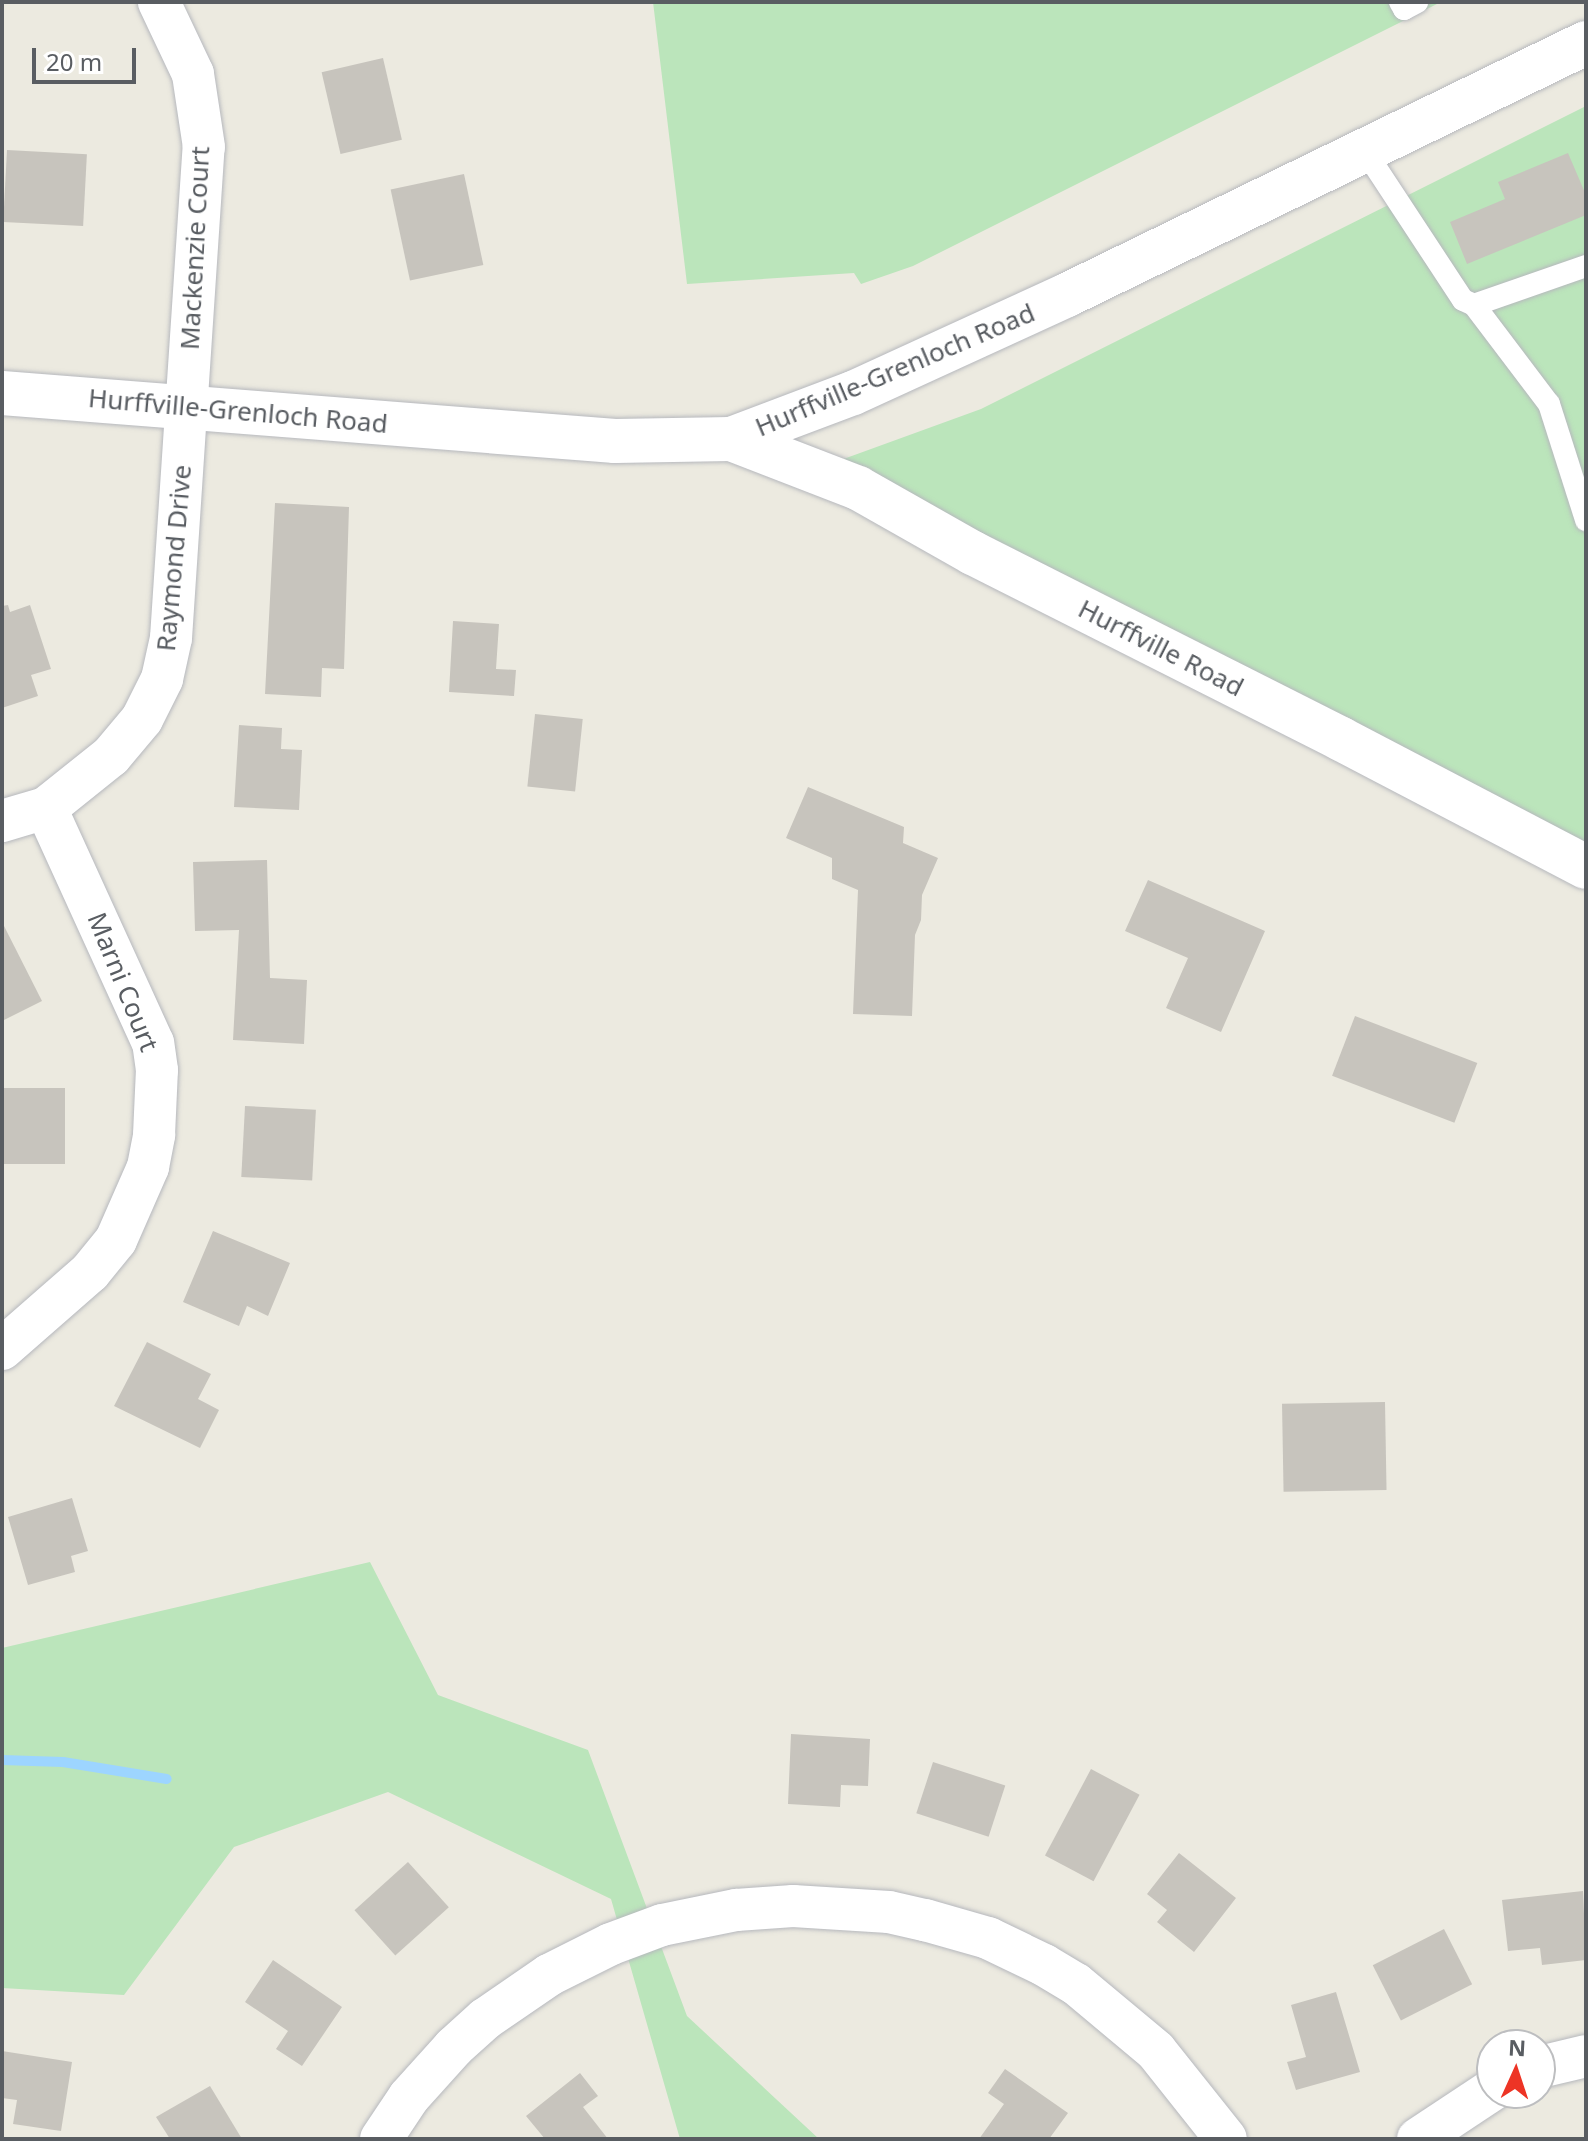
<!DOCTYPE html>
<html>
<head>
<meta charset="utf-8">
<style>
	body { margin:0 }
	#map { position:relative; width:1588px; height:2141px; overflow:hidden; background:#eceae0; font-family:"Noto Sans",sans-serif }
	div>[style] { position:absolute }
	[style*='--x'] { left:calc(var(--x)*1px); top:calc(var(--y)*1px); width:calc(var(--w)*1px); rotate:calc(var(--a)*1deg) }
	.green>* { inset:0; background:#bbe5bb }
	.stream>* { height:10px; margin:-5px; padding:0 5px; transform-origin:5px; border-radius:5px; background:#9dd5ff }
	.building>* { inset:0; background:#c7c4bd; transform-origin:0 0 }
	.roads { filter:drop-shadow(0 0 2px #b6b8bd) drop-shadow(0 0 2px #b6b8bd) }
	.lane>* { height:22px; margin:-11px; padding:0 11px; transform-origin:11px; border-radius:11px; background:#fff }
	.street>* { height:42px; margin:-21px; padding:0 21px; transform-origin:21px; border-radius:21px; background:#fff }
	.secondary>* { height:44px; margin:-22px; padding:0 22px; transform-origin:22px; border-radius:22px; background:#fff }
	span { translate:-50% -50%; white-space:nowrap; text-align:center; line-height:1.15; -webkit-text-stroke:7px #fff; paint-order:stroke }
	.street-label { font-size:26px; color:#595d62 }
	.frame { position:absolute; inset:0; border:4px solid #595d62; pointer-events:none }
	.north { position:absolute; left:1476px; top:2029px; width:80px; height:80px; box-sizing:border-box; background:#fff; border:2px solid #bdbec0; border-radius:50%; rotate:3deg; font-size:22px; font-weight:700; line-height:32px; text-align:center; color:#595d62 }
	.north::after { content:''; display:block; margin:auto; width:28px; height:36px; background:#ed3425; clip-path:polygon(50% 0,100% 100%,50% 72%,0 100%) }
	.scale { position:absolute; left:32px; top:48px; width:104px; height:36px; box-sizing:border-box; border:4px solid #595d62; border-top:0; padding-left:10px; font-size:24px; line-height:28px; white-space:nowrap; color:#595d62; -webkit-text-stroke:6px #fff; paint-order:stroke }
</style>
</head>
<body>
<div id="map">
	<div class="green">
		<i style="clip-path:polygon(653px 2px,1441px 2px,913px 266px,861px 284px,854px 273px,687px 284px)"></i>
		<i style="clip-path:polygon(1586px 106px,1586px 874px,816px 469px,981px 409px)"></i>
		<i style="clip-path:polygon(370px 1562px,438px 1695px,588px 1750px,687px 2016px,819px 2139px,680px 2139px,611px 1899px,388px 1792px,234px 1847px,124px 1995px,2px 1988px,2px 1648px)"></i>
	</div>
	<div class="stream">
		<i style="--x:2;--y:1760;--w:61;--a:1.9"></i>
		<i style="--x:63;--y:1762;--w:105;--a:9.3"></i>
	</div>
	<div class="building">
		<i style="left:383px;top:58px;width:84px;height:63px;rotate:77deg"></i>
		<i style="left:7px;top:150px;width:80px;height:72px;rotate:3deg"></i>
		<i style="clip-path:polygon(1568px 153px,1586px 195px,1586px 215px,1467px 264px,1450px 222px,1505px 199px,1498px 182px)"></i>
		<i style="left:464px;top:174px;width:93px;height:75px;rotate:78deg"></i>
		<i style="clip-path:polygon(275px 503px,349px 507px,344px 669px,322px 668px,321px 697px,265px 694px)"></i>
		<i style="clip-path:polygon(8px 605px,10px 612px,30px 605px,51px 669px,31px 675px,38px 696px,2px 708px,2px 606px)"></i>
		<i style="clip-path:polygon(453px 621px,499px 624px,496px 669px,516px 670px,514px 696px,449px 692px)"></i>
		<i style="left:535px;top:714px;width:48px;height:73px;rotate:6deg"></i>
		<i style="clip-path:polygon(239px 725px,282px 728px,281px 749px,302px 750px,299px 810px,234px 807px)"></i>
		<i style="clip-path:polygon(808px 787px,904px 827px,903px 843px,938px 858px,922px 895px,921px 920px,915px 935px,912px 1016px,853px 1014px,858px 890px,832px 879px,832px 858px,786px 838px)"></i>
		<i style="clip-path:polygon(267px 860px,270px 978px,307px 980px,304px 1044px,233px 1040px,239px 930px,195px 931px,193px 862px)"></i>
		<i style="clip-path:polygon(1148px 880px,1265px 931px,1221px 1032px,1166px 1008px,1188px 958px,1125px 931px)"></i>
		<i style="clip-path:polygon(2px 922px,42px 1001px,2px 1021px)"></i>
		<i style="left:1355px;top:1016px;width:131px;height:64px;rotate:21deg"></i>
		<i style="left:2px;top:1088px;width:63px;height:76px"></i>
		<i style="left:245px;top:1106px;width:71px;height:71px;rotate:3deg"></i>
		<i style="clip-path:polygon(213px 1231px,290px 1263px,268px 1316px,247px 1306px,239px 1326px,183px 1302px)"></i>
		<i style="clip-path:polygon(147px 1342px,211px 1374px,198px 1399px,219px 1410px,200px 1448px,114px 1406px)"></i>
		<i style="left:1385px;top:1402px;width:88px;height:103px;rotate:89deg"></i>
		<i style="clip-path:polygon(72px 1498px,88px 1551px,71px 1556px,75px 1572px,28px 1585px,8px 1517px)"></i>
		<i style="clip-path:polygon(791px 1734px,870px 1739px,868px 1786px,841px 1785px,840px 1807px,788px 1804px)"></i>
		<i style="left:933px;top:1762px;width:76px;height:54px;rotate:18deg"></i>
		<i style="left:1091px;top:1769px;width:55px;height:98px;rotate:28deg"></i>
		<i style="clip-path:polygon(1179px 1853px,1236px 1898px,1194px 1952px,1157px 1922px,1167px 1910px,1147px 1894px)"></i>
		<i style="left:408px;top:1862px;width:61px;height:72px;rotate:48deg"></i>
		<i style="clip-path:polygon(1583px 1891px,1586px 1960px,1542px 1965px,1540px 1948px,1508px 1951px,1502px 1900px)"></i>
		<i style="left:1444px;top:1929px;width:62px;height:80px;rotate:63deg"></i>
		<i style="clip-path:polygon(273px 1960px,342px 2007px,302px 2066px,276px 2049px,288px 2031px,245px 2002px)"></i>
		<i style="clip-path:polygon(1336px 1992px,1360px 2072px,1296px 2090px,1287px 2062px,1306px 2057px,1291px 2005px)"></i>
		<i style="clip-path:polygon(2px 2051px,72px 2062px,61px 2131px,13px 2124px,17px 2100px,2px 2098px)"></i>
		<i style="clip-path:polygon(1005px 2069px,1068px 2113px,1049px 2139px,979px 2139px,1004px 2104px,988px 2093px)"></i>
		<i style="clip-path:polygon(580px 2073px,598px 2096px,583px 2107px,608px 2139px,545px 2139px,526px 2116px)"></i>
		<i style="clip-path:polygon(210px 2086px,242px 2139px,170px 2139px,156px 2117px)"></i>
	</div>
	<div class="roads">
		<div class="lane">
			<i style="--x:1400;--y:2;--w:8;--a:60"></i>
			<i style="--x:1404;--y:9;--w:15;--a:-28"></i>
			<i style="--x:1365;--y:151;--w:178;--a:56.7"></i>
			<i style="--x:1463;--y:300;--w:12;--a:24"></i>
			<i style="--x:1474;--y:305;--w:124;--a:52.9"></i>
			<i style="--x:1549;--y:404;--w:122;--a:72.3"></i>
			<i style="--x:1474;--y:305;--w:119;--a:-19.2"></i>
		</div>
		<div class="street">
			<i style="--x:2;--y:821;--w:46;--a:-16.5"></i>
			<i style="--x:46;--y:808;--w:83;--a:-38.7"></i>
			<i style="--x:111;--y:756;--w:48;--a:-50"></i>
			<i style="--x:142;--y:719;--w:45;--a:-63.4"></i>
			<i style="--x:162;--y:679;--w:42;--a:-77.6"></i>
			<i style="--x:171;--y:638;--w:492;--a:-86.2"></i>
			<i style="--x:204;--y:147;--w:74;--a:-98.6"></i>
			<i style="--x:193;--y:74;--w:80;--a:-115.3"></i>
			<i style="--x:2;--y:1349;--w:117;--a:-41.2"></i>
			<i style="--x:90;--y:1272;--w:41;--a:-50.9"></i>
			<i style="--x:116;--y:1240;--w:80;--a:-66.3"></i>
			<i style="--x:148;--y:1167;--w:33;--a:-79"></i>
			<i style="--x:154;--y:1135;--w:65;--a:-87.4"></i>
			<i style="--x:157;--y:1070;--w:27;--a:-98"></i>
			<i style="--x:153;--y:1043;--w:258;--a:-114.5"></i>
			<i style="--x:1540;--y:2067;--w:47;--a:-13.4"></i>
			<i style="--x:381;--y:2139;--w:50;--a:-56.3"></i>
			<i style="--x:409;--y:2097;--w:67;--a:-48"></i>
			<i style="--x:454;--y:2047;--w:42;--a:-42.1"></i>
			<i style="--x:485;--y:2019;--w:78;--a:-34.5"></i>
			<i style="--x:549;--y:1975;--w:69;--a:-26.6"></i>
			<i style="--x:611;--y:1944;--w:54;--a:-20.4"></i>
			<i style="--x:662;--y:1925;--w:76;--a:-11.5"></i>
			<i style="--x:736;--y:1910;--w:57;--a:-4"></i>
			<i style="--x:793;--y:1906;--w:96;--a:3.6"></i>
			<i style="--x:889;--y:1912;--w:37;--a:13"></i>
			<i style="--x:925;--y:1920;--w:66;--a:15.9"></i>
			<i style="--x:988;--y:1938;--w:62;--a:25.7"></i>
			<i style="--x:1044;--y:1965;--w:37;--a:31"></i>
			<i style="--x:1076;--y:1984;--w:104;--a:39.9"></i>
			<i style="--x:1156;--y:2051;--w:112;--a:51.5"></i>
			<i style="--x:1418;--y:2139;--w:89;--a:-33.5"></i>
		</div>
		<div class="secondary">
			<i style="--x:2;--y:393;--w:615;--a:4.48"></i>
			<i style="--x:615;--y:441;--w:116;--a:-1"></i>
			<i style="--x:731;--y:439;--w:130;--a:-20.7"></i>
			<i style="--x:853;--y:393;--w:235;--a:-24.6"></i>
			<i style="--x:1067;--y:295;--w:577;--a:-25.9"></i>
			<i style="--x:731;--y:439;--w:136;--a:21.1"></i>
			<i style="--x:858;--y:488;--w:132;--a:29.5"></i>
			<i style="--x:973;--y:553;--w:412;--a:26.8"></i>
			<i style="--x:1341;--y:739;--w:276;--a:27.6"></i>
		</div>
	</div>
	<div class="street-label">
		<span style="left:195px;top:248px;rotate:-87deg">Mackenzie Court</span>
		<span style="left:895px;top:370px;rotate:-23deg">Hurffville-Grenloch Road</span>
		<span style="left:238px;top:411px;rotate:5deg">Hurffville-Grenloch Road</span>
		<span style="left:174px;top:558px;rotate:-85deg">Raymond Drive</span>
		<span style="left:1161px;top:648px;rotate:27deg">Hurffville Road</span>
		<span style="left:123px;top:982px;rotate:68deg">Marni Court</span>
	</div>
	<div class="frame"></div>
	<div class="north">N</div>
	<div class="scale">20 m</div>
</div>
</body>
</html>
